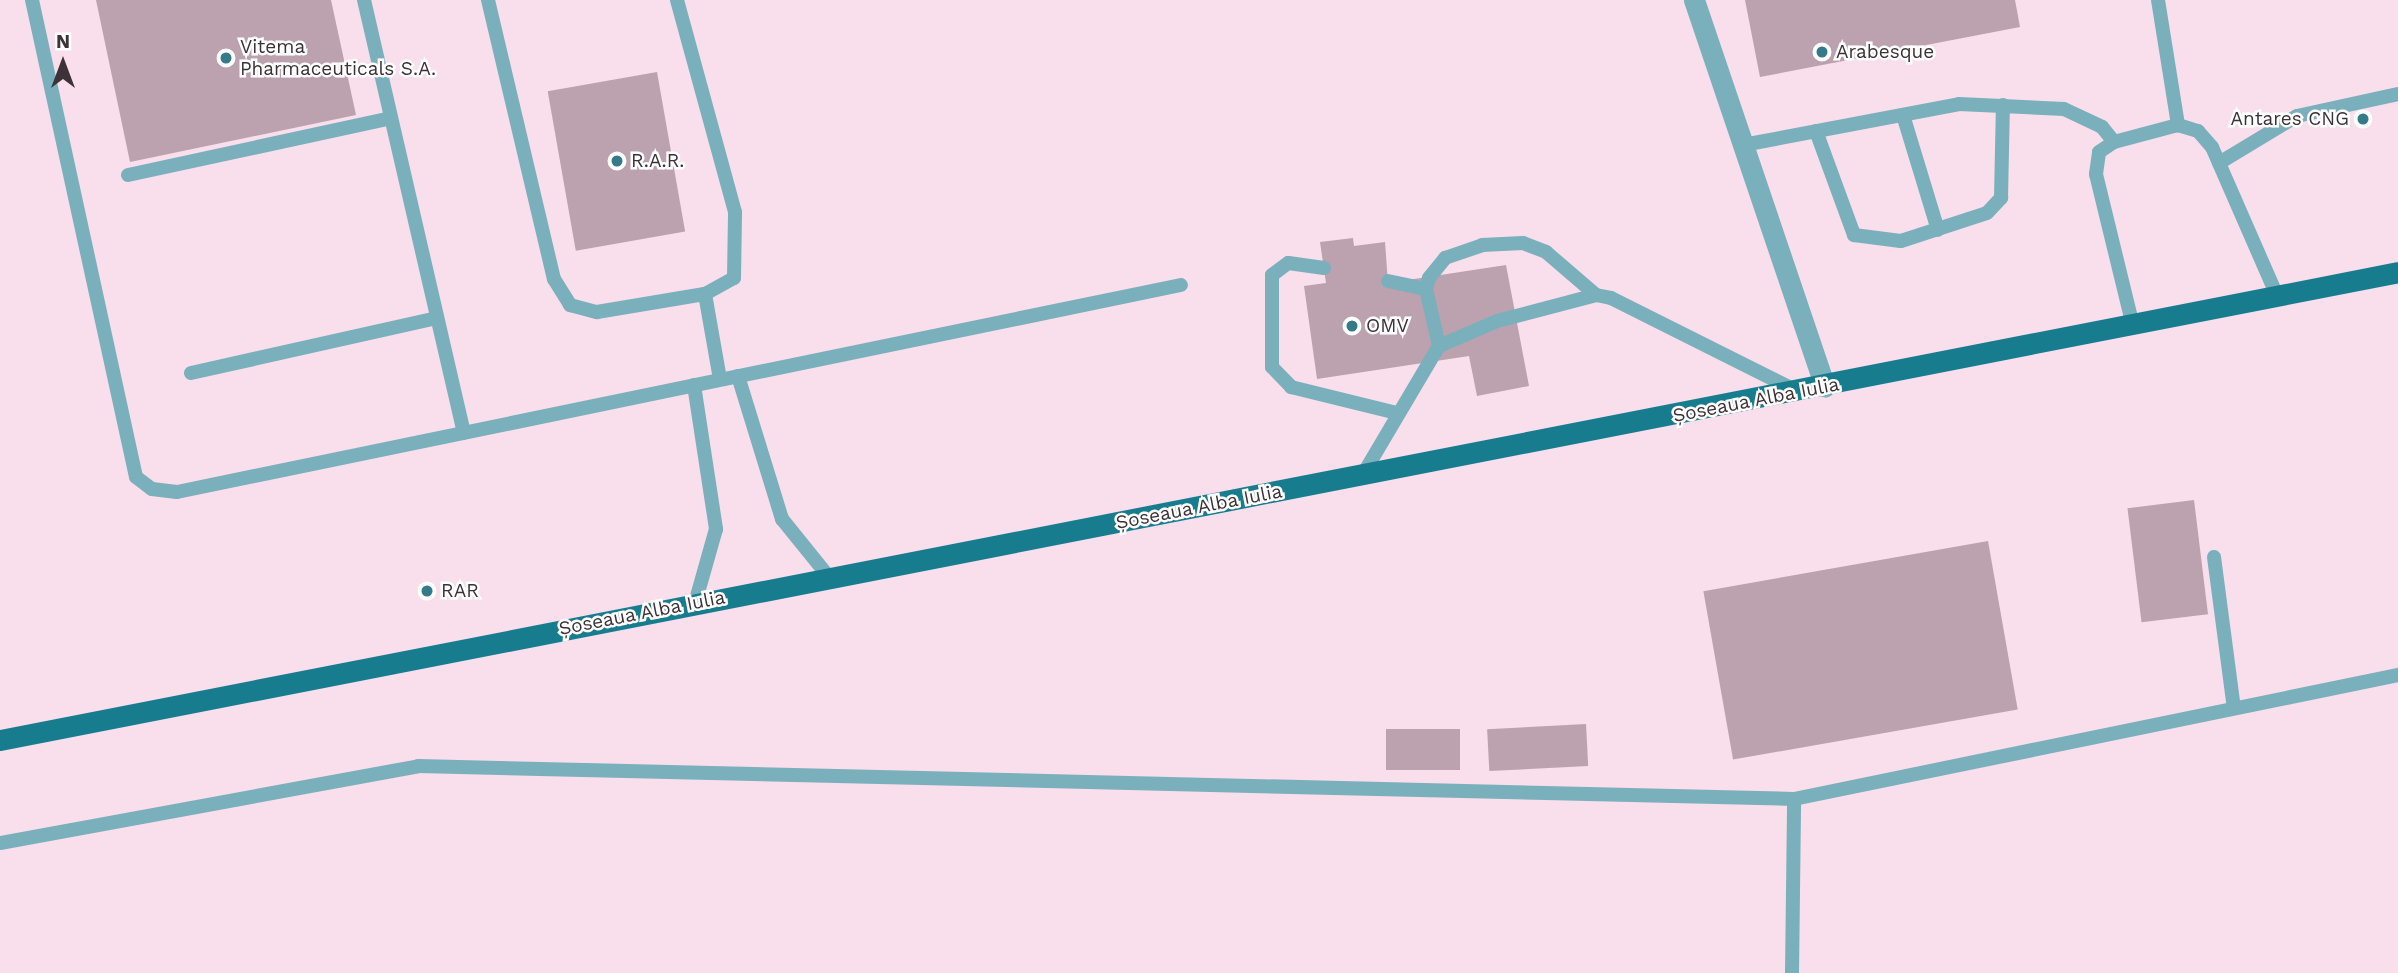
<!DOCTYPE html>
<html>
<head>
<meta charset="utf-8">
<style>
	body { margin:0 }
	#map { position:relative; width:2398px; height:973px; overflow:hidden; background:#f9deeb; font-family:"Work Sans",sans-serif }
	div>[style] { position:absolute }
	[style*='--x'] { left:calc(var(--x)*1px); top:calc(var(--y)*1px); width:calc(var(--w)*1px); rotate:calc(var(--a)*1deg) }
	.building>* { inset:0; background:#bba2ae; transform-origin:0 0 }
	.lane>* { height:14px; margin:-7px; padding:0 7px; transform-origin:7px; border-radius:7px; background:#79b0bc }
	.street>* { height:21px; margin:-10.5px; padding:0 10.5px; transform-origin:10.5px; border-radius:10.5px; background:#79b0bc }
	.primary>* { height:21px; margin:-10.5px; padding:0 10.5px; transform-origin:10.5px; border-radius:10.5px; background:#167c8e }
	.dots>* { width:19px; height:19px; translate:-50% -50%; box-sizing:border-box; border:4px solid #fff; border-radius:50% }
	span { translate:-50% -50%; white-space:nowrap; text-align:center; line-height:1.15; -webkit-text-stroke:5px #fff; paint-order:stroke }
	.poi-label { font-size:19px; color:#3d3237 }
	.left { translate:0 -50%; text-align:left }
	.right { translate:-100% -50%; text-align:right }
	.street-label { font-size:19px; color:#3d3237 }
	.north { position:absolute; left:28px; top:28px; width:70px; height:70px; -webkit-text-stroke:5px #fff; paint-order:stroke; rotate:0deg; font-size:19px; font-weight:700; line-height:28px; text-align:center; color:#3d3237 }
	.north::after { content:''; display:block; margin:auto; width:24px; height:32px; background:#3d3237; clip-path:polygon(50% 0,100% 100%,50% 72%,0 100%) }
</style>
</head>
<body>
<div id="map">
	<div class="building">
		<i style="clip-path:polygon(96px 0,331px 0,356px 115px,130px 162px)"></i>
		<i style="clip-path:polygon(1745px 0,2015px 0,2020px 27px,1760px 77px)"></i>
		<i style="left:657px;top:72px;width:162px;height:111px;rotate:80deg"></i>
		<i style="clip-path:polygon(1353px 238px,1354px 246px,1385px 242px,1388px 283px,1506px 265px,1529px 386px,1477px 396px,1469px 356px,1317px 379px,1304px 286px,1326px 283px,1320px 242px)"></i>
		<i style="left:2194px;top:500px;width:115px;height:67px;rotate:83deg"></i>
		<i style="left:1988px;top:541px;width:171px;height:289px;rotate:80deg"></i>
		<i style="left:1586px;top:724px;width:42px;height:99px;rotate:87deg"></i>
		<i style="left:1386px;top:729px;width:74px;height:41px"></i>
	</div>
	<div class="lane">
		<i style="--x:32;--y:0;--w:488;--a:77.7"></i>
		<i style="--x:136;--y:477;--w:20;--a:37"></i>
		<i style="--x:152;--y:489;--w:25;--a:7"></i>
		<i style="--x:177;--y:492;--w:1025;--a:-11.65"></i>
		<i style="--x:364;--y:0;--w:444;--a:77"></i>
		<i style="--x:488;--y:0;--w:287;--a:76.7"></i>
		<i style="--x:554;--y:279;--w:31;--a:58"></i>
		<i style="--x:570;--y:305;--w:28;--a:15"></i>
		<i style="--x:597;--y:312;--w:109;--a:-9.5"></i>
		<i style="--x:705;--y:294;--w:33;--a:-29"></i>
		<i style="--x:734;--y:278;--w:66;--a:-89.1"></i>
		<i style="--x:735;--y:212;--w:220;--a:-105.3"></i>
		<i style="--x:2158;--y:0;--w:127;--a:80.9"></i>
		<i style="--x:1903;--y:115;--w:120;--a:73.1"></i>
		<i style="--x:1816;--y:131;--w:111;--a:69.9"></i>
		<i style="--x:1854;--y:235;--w:47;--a:7.3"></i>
		<i style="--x:1901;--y:241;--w:90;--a:-18"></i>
		<i style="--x:1987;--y:213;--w:21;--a:-47"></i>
		<i style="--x:2001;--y:198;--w:93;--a:-88.8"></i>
		<i style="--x:1743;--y:145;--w:220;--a:-10.7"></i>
		<i style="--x:1959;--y:104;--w:105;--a:2.7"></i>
		<i style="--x:2064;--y:109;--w:42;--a:25.3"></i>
		<i style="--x:2102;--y:127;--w:19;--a:51"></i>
		<i style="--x:2219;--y:163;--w:91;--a:-31.1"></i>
		<i style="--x:2297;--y:116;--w:103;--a:-12.3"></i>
		<i style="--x:128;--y:175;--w:269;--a:-12.2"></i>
		<i style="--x:1324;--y:268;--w:36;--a:-172"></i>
		<i style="--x:1288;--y:263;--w:20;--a:143"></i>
		<i style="--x:1272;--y:275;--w:92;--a:90"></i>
		<i style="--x:1272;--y:367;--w:28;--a:46"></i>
		<i style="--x:1291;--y:387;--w:109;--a:13.8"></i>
		<i style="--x:1388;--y:281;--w:39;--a:12"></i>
		<i style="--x:705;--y:294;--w:86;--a:80"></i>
		<i style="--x:2133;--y:326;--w:156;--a:-103.7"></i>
		<i style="--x:2096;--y:174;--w:22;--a:-82"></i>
		<i style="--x:2099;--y:152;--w:18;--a:-34"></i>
		<i style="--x:2114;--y:142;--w:66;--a:-14.9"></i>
		<i style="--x:2178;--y:125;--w:21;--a:17"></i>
		<i style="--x:2198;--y:131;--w:21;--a:49"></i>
		<i style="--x:2212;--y:147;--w:163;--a:66.4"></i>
		<i style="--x:1439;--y:346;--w:58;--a:-102.8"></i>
		<i style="--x:1426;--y:289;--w:11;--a:-75"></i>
		<i style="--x:1429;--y:278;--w:26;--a:-51"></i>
		<i style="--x:1445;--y:258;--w:39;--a:-19"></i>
		<i style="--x:1482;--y:245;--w:41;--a:-2.8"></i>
		<i style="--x:1523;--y:243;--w:25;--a:21"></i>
		<i style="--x:1546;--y:252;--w:66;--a:40.7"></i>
		<i style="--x:191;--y:373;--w:252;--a:-12.6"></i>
		<i style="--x:738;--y:376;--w:150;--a:72.9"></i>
		<i style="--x:782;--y:519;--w:75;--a:51"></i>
		<i style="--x:694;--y:385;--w:146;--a:81.3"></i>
		<i style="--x:716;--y:529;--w:77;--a:105.8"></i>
		<i style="--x:1362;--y:476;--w:151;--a:-59.4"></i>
		<i style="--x:1439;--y:346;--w:63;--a:-23.3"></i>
		<i style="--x:1497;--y:321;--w:102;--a:-14.7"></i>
		<i style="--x:1596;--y:295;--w:15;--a:11"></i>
		<i style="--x:1611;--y:298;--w:208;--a:26.6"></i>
		<i style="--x:2214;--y:557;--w:152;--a:82.5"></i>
		<i style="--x:0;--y:843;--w:425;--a:-10.4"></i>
		<i style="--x:418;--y:766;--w:1376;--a:1.37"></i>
		<i style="--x:1792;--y:973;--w:174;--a:-89.3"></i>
		<i style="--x:1794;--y:799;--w:617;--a:-11.6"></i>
	</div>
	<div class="street">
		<i style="--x:1694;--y:0;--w:408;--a:71.3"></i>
	</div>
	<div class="primary">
		<i style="--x:0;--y:740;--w:2443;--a:-11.04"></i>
	</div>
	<div class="dots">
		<i style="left:1822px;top:52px;background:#357a88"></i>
		<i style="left:226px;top:58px;background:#357a88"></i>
		<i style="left:2363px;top:119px;background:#357a88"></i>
		<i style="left:617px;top:161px;background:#357a88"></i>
		<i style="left:1352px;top:326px;background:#357a88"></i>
		<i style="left:427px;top:591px;background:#357a88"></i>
	</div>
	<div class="poi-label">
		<span class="left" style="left:240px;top:58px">Vitema<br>Pharmaceuticals S.A.</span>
		<span class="left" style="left:1836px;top:52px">Arabesque</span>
		<span class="right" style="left:2349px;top:119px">Antares CNG</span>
		<span class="left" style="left:631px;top:161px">R.A.R.</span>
		<span class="left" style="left:1366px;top:326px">OMV</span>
		<span class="left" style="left:441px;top:591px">RAR</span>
	</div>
	<div class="street-label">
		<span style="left:1756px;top:400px;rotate:-11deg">Șoseaua Alba Iulia</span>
		<span style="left:1199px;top:507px;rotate:-11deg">Șoseaua Alba Iulia</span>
		<span style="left:642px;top:613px;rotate:-11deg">Șoseaua Alba Iulia</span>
	</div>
	<div class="north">N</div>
</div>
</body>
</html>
